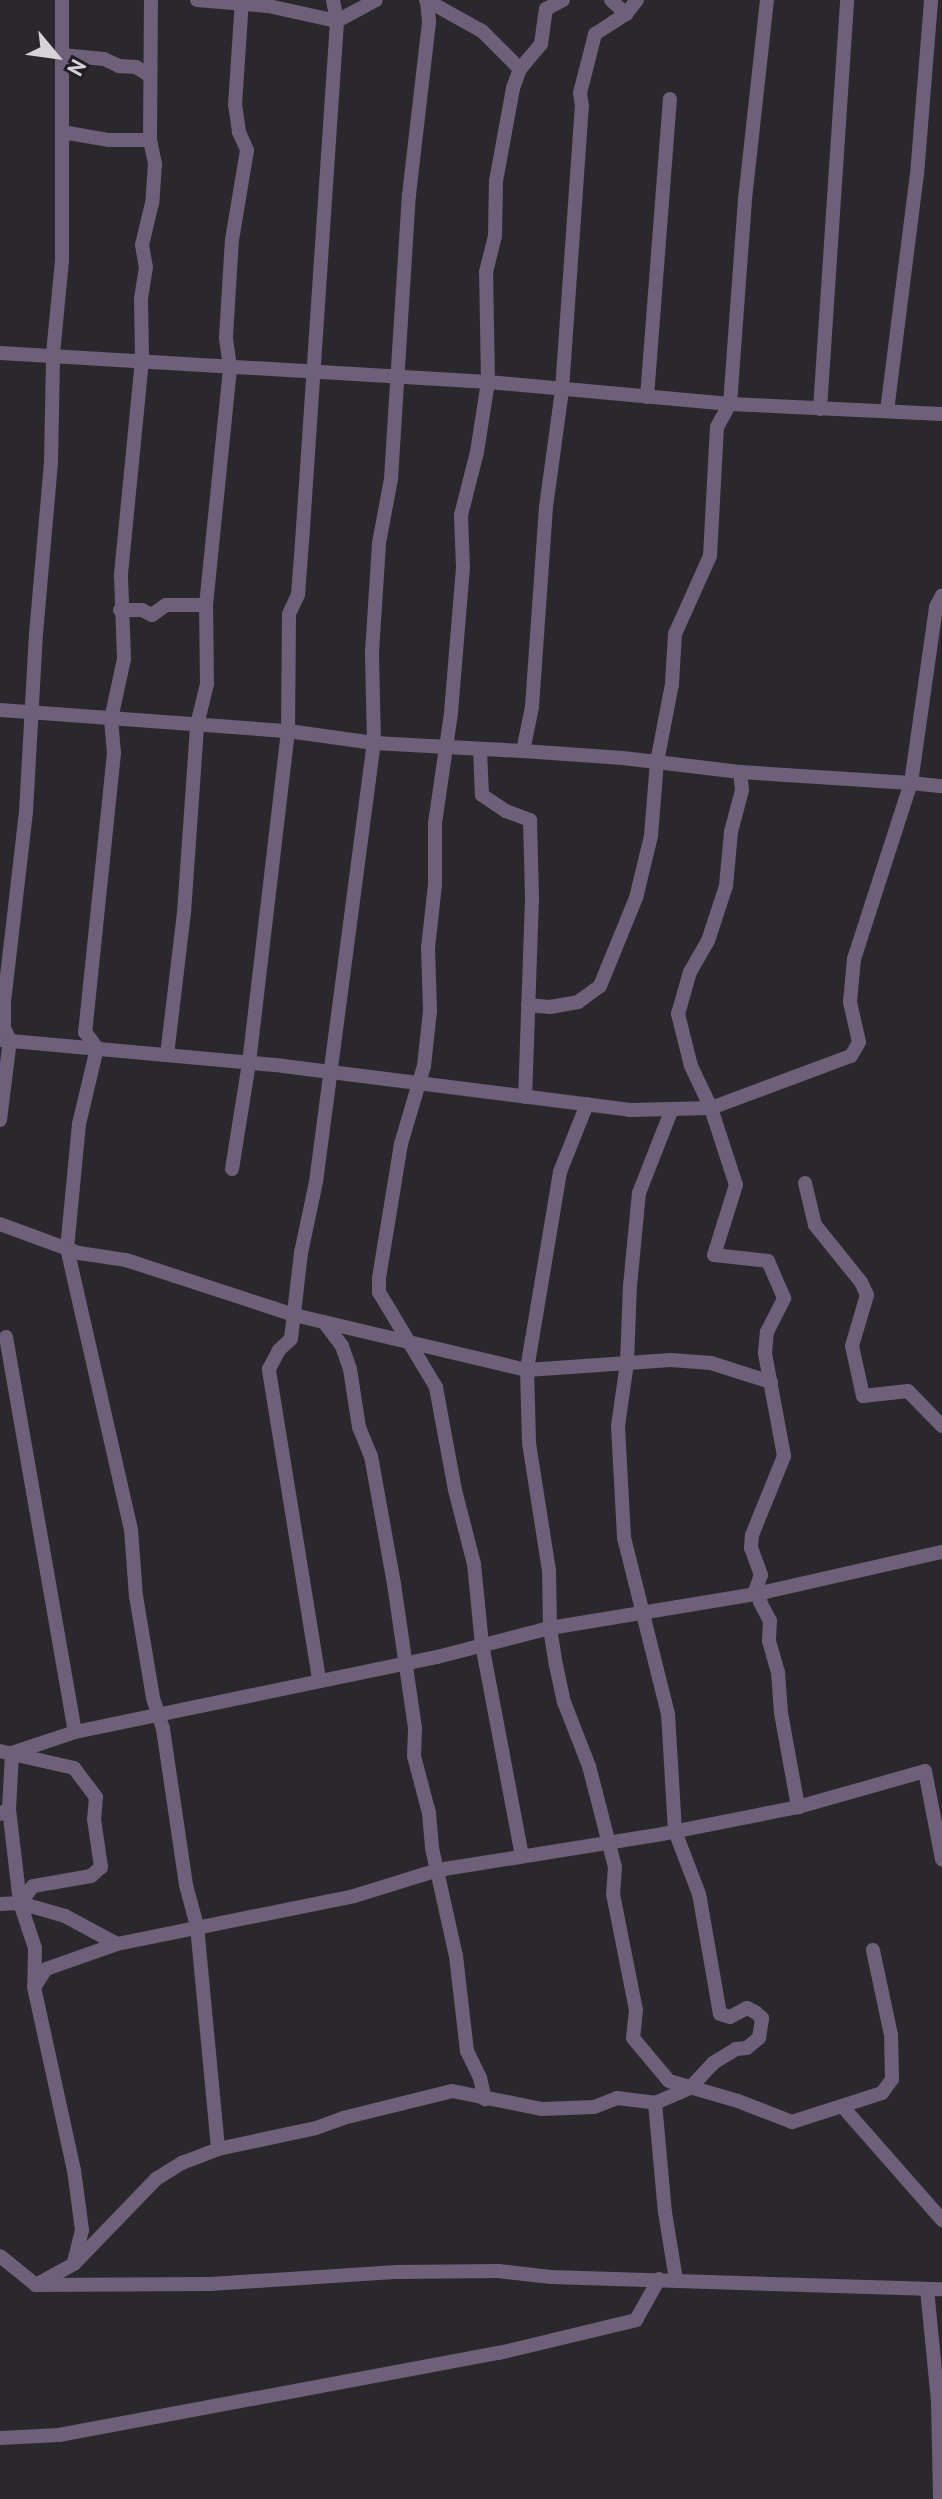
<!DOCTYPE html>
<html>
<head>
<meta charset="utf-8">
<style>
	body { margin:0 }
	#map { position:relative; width:942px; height:2499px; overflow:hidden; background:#2a282d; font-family:"PT Sans",sans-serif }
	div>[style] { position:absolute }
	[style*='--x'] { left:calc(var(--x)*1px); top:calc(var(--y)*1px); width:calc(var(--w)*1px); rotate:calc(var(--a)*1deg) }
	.minor>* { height:14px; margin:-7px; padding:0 7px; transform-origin:7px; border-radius:7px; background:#6d6078 }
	span { translate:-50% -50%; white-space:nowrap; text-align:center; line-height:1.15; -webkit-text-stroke:8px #211e23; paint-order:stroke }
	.north { position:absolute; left:16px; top:16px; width:80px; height:80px; -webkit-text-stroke:6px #211e23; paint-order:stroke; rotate:119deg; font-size:22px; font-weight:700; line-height:32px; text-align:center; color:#d5d3d7 }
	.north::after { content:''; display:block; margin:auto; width:28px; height:36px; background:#d5d3d7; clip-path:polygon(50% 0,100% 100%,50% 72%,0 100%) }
</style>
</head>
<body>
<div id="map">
	<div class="minor">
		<i style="--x:197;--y:0;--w:71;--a:4.8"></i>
		<i style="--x:268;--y:6;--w:71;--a:12.3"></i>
		<i style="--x:337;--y:21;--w:44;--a:-28.3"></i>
		<i style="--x:426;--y:0;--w:64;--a:29"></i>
		<i style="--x:482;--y:31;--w:54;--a:45"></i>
		<i style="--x:611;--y:0;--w:21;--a:43"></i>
		<i style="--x:626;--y:14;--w:18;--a:-52"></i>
		<i style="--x:62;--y:55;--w:42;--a:5.4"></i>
		<i style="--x:104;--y:59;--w:17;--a:25"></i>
		<i style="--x:119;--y:66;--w:17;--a:3"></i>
		<i style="--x:136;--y:67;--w:15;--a:32"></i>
		<i style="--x:62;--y:132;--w:48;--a:9.7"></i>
		<i style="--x:109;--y:140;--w:41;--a:0"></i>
		<i style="--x:150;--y:140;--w:25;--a:78"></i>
		<i style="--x:155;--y:164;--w:39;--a:94"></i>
		<i style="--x:152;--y:203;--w:43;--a:103.4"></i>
		<i style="--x:142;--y:245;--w:22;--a:80"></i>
		<i style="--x:146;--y:267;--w:33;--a:99"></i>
		<i style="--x:141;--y:300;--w:60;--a:89"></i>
		<i style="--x:142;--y:360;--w:217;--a:95.6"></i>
		<i style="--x:121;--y:576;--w:83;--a:87.9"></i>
		<i style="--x:124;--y:659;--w:61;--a:102.2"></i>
		<i style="--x:111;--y:719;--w:34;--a:85"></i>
		<i style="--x:114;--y:753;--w:281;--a:95.9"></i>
		<i style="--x:85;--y:1032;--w:20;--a:53"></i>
		<i style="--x:97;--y:1048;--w:78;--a:103.3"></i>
		<i style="--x:79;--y:1124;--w:125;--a:95.5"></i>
		<i style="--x:67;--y:1248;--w:289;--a:77.2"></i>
		<i style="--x:131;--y:1530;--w:66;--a:85.7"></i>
		<i style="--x:136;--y:1596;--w:103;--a:80.5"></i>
		<i style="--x:153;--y:1698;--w:33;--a:72"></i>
		<i style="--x:163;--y:1729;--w:158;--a:81.6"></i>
		<i style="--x:186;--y:1885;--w:42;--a:75"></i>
		<i style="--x:197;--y:1926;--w:224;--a:84.6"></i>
		<i style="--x:150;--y:140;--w:140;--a:-89.6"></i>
		<i style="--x:0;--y:353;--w:489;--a:3.4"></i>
		<i style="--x:488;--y:382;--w:243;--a:5.2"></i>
		<i style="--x:730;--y:404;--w:212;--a:2.7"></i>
		<i style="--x:647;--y:397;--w:299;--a:-85.6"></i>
		<i style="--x:820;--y:409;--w:410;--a:-86.2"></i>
		<i style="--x:887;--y:411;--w:238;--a:-82.8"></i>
		<i style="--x:917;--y:175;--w:176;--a:-85.4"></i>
		<i style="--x:120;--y:610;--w:22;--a:0"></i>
		<i style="--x:142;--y:610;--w:11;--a:27"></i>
		<i style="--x:152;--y:615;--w:17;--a:-36"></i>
		<i style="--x:166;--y:605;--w:40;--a:0"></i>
		<i style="--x:0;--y:710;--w:289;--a:4.2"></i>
		<i style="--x:288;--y:731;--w:87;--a:7.9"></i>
		<i style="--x:374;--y:743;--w:149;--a:3.1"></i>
		<i style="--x:523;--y:751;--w:45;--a:-78.4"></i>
		<i style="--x:532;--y:707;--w:200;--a:-86"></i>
		<i style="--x:546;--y:507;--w:118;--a:-82.2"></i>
		<i style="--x:562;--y:390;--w:285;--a:-86"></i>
		<i style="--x:582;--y:106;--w:13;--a:-99"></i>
		<i style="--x:580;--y:93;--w:61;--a:-75.7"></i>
		<i style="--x:595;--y:34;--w:37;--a:-33"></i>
		<i style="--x:480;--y:750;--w:45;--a:87.5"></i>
		<i style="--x:482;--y:795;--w:29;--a:34"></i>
		<i style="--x:506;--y:811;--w:26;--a:21"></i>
		<i style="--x:530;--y:820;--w:79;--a:88.5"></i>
		<i style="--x:532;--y:899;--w:198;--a:92"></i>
		<i style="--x:523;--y:751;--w:100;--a:4"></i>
		<i style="--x:623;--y:758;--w:118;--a:6.8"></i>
		<i style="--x:528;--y:1005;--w:22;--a:5"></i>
		<i style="--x:550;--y:1007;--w:28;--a:-10"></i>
		<i style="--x:578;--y:1002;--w:27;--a:-36"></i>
		<i style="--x:600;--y:986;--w:95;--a:-67.8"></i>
		<i style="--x:636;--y:898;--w:64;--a:-76.4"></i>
		<i style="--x:651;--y:836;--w:74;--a:-85.4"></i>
		<i style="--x:657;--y:762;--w:79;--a:-79.1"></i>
		<i style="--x:672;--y:684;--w:50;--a:-86.6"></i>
		<i style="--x:675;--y:634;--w:85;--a:-65.8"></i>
		<i style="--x:710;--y:556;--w:129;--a:-86.9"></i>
		<i style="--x:717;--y:427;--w:26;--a:-61"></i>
		<i style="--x:730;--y:404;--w:206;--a:-85.8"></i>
		<i style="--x:745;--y:199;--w:200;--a:-83.7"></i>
		<i style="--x:0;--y:1040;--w:284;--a:5.2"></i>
		<i style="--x:283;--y:1066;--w:350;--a:7.2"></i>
		<i style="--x:630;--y:1110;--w:81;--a:-1.4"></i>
		<i style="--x:711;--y:1108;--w:149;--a:-20.4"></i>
		<i style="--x:851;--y:1056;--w:16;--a:-60"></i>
		<i style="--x:859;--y:1042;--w:41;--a:-102.7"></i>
		<i style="--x:850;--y:1002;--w:43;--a:-84.7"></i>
		<i style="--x:854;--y:959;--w:185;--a:-72.1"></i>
		<i style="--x:911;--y:783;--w:31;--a:6"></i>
		<i style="--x:167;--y:1055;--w:143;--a:-83.2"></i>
		<i style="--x:184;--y:913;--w:188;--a:-86"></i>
		<i style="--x:197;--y:725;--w:42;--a:-76.3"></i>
		<i style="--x:207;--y:684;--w:79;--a:-90.7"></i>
		<i style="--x:206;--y:605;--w:239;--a:-84.2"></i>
		<i style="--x:230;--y:367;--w:30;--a:-98"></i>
		<i style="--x:226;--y:337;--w:97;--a:-86.5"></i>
		<i style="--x:232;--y:240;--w:91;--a:-80.5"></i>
		<i style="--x:247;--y:150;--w:20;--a:-114"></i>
		<i style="--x:239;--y:132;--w:27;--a:-98"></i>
		<i style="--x:235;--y:105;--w:105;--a:-86.2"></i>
		<i style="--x:587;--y:1104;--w:73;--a:111.7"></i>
		<i style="--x:560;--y:1172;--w:201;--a:99.5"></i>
		<i style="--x:527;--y:1370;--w:73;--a:88.4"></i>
		<i style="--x:529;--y:1443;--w:129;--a:81.1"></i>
		<i style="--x:549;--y:1570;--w:58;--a:89"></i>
		<i style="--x:550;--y:1628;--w:37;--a:81"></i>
		<i style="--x:556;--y:1665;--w:38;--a:78"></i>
		<i style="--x:564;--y:1702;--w:69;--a:68.7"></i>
		<i style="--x:589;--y:1766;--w:104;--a:75.6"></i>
		<i style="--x:615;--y:1867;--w:27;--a:94"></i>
		<i style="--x:613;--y:1894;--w:118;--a:78.8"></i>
		<i style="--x:636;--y:2010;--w:28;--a:96"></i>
		<i style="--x:633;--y:2038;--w:56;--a:50.1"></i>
		<i style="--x:669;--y:2081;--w:72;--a:16.2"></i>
		<i style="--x:738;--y:2101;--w:58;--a:21.3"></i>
		<i style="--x:792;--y:2122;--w:95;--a:-17.9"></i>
		<i style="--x:882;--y:2093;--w:17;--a:-54"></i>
		<i style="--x:892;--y:2079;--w:44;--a:-91.3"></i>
		<i style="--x:891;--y:2035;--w:87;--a:-102"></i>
		<i style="--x:0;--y:1120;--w:81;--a:-82.9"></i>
		<i style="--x:10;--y:1040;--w:13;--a:-117"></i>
		<i style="--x:4;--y:1028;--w:26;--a:-90"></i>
		<i style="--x:4;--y:1002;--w:191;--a:-83.4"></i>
		<i style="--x:26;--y:812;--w:178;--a:-86.8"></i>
		<i style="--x:36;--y:634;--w:172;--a:-85"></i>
		<i style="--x:51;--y:463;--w:109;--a:-88.9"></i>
		<i style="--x:53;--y:354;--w:94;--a:-84.5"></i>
		<i style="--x:62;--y:260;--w:260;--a:-90"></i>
		<i style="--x:232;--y:1169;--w:107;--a:-80.9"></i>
		<i style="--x:249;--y:1063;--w:334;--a:-83.3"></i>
		<i style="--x:288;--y:731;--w:117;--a:-89.5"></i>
		<i style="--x:289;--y:614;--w:21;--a:-65"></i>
		<i style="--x:298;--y:595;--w:67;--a:-85.7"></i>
		<i style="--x:303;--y:528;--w:508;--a:-86.16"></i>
		<i style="--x:337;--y:21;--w:21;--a:-101"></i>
		<i style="--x:805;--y:1183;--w:43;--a:76.6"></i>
		<i style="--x:815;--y:1225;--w:73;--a:51.1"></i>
		<i style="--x:861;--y:1282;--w:14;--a:65"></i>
		<i style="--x:867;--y:1295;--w:53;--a:106.4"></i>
		<i style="--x:852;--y:1346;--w:51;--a:77.6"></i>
		<i style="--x:863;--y:1396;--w:45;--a:-6.3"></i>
		<i style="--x:908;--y:1391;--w:49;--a:45.8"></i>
		<i style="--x:0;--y:1224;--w:84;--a:20.2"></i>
		<i style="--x:79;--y:1253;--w:48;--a:8.5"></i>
		<i style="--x:126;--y:1260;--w:177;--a:18.1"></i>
		<i style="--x:294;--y:1315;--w:239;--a:13.3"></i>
		<i style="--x:527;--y:1370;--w:144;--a:-4"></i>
		<i style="--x:671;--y:1360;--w:40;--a:4.3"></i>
		<i style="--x:711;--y:1363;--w:63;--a:17.6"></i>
		<i style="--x:324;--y:1322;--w:30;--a:53"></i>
		<i style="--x:342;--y:1346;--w:24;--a:71"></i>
		<i style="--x:350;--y:1369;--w:59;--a:81.2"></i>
		<i style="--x:359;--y:1427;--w:31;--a:68"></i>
		<i style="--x:371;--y:1456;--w:130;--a:79.8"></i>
		<i style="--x:394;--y:1584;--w:146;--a:81.7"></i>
		<i style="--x:415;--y:1728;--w:28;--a:92"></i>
		<i style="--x:414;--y:1756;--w:59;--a:75.3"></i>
		<i style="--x:429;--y:1813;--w:35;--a:85"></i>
		<i style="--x:432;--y:1848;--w:111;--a:77.5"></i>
		<i style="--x:456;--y:1956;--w:96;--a:83.4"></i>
		<i style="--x:467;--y:2051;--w:30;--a:64"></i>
		<i style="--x:480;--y:2078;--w:22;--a:77"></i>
		<i style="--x:6;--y:1337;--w:401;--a:80.1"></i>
		<i style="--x:761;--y:1593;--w:9;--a:96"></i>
		<i style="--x:760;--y:1602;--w:21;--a:62"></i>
		<i style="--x:770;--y:1621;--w:20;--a:93"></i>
		<i style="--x:769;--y:1641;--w:32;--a:74"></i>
		<i style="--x:778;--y:1672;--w:41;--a:85.8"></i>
		<i style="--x:781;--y:1713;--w:96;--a:79.7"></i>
		<i style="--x:798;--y:1807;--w:132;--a:-15.8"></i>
		<i style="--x:925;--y:1771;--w:90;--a:79.1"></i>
		<i style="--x:754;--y:1594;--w:20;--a:-70"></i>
		<i style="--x:761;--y:1575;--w:29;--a:-110"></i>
		<i style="--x:751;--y:1548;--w:13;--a:-86"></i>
		<i style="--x:752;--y:1535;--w:85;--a:-67.9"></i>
		<i style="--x:784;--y:1456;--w:105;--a:-100.5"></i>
		<i style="--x:765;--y:1353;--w:21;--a:-85"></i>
		<i style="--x:767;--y:1332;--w:38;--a:-63"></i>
		<i style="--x:784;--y:1298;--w:40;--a:-113.4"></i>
		<i style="--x:768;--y:1261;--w:54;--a:-173.7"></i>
		<i style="--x:714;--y:1255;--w:73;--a:-72.6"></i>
		<i style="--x:736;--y:1185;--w:81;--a:-108"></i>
		<i style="--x:711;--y:1108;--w:47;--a:-115.5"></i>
		<i style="--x:691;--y:1066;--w:54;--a:-104"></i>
		<i style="--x:678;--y:1014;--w:44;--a:-74.1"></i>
		<i style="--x:690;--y:972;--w:36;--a:-60"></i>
		<i style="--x:708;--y:941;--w:58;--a:-71.9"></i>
		<i style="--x:726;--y:886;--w:54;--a:-84.7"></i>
		<i style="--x:731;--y:832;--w:43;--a:-75.3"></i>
		<i style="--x:742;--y:790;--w:18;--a:-96"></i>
		<i style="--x:740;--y:772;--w:171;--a:3.7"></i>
		<i style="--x:911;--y:783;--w:178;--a:-81.9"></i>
		<i style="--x:936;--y:607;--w:13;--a:-63"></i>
		<i style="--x:319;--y:1679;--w:314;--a:-99.2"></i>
		<i style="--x:269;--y:1369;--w:21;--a:-62"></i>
		<i style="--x:279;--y:1350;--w:16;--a:-43"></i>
		<i style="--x:291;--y:1339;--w:87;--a:-83.4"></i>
		<i style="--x:301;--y:1253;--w:73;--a:-78.1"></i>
		<i style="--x:316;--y:1182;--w:443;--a:-82.5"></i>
		<i style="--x:374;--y:743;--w:91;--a:-91.3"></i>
		<i style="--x:372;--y:652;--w:109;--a:-86.3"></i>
		<i style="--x:379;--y:543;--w:65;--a:-79.4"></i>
		<i style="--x:391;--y:479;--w:285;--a:-86.4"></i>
		<i style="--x:409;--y:195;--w:175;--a:-83.4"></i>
		<i style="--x:429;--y:21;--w:18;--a:-96"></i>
		<i style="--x:0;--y:1751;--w:76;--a:12.9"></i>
		<i style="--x:74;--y:1768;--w:36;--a:53"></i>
		<i style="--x:96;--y:1797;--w:22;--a:95"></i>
		<i style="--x:94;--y:1819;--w:49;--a:81.7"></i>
		<i style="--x:101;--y:1867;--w:13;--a:138"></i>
		<i style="--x:91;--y:1876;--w:59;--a:170.2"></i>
		<i style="--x:33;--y:1886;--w:21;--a:127"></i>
		<i style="--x:9;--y:1809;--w:95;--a:83.3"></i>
		<i style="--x:20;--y:1903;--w:47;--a:71.6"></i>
		<i style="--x:35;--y:1948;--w:39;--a:91"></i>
		<i style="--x:34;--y:1987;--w:187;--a:77.7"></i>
		<i style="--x:74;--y:2170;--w:61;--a:82.4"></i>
		<i style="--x:82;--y:2230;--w:34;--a:104"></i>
		<i style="--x:0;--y:1814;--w:10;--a:-29"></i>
		<i style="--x:9;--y:1809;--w:56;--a:-86.9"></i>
		<i style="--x:12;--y:1753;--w:66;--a:-18.4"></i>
		<i style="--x:75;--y:1732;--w:370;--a:-11.7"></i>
		<i style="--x:437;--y:1657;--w:117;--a:-14.4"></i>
		<i style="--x:550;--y:1628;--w:214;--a:-9.4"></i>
		<i style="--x:761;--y:1593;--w:186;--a:-12.8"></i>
		<i style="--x:522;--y:1856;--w:215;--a:-100.7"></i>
		<i style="--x:482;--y:1645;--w:81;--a:-95.6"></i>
		<i style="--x:474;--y:1564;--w:76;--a:-104.4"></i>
		<i style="--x:455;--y:1490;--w:105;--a:-100.5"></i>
		<i style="--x:436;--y:1387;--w:111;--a:-121"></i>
		<i style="--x:379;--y:1292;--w:14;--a:-90"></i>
		<i style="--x:379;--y:1278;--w:136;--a:-80.7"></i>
		<i style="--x:401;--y:1144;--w:81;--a:-73.6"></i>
		<i style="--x:424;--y:1066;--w:55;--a:-83.8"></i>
		<i style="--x:430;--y:1011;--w:63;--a:-91.8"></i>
		<i style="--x:428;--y:948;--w:63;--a:-83.7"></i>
		<i style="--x:435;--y:885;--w:62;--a:-90"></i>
		<i style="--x:435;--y:823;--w:111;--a:-81.7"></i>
		<i style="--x:451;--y:713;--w:145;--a:-85.3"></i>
		<i style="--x:463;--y:568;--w:53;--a:-92.2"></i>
		<i style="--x:461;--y:515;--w:65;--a:-75.7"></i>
		<i style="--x:477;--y:452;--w:71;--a:-81.1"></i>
		<i style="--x:488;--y:382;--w:110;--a:-91"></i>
		<i style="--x:486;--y:272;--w:37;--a:-76"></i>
		<i style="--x:495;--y:236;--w:55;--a:-89"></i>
		<i style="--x:496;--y:181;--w:95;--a:-79.6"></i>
		<i style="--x:513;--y:88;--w:20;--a:-70"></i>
		<i style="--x:520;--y:69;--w:33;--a:-50"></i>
		<i style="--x:541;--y:44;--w:35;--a:-82"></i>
		<i style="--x:546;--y:9;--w:19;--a:-28"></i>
		<i style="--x:0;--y:1904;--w:20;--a:-3"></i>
		<i style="--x:20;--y:1903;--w:47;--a:16.1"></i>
		<i style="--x:65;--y:1916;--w:59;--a:28.3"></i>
		<i style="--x:117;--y:1944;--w:242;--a:-11.4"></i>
		<i style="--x:354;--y:1896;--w:88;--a:-17.2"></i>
		<i style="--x:438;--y:1870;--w:227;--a:-9.1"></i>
		<i style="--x:662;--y:1834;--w:139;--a:-11.2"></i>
		<i style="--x:35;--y:1986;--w:20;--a:-57"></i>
		<i style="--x:46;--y:1969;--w:75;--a:-19.4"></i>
		<i style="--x:655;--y:2103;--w:109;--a:84.8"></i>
		<i style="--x:665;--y:2212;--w:69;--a:80.8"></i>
		<i style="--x:842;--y:2106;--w:152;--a:48.7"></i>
		<i style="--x:0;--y:2256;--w:46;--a:38.9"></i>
		<i style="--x:36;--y:2285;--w:174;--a:-0.3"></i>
		<i style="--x:210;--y:2284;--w:188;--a:-3.7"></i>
		<i style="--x:398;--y:2272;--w:100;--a:-0.6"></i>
		<i style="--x:498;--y:2271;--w:53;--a:6.5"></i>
		<i style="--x:551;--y:2277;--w:391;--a:1.8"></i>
		<i style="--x:36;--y:2285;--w:43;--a:-28.9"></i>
		<i style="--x:74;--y:2264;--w:118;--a:-46"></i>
		<i style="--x:156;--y:2179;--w:31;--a:-32"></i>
		<i style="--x:182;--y:2163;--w:39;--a:-21"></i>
		<i style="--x:218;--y:2149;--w:100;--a:-12.1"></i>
		<i style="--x:316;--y:2128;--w:29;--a:-20"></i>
		<i style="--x:343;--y:2118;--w:112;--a:-13.9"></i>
		<i style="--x:452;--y:2091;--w:92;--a:11.3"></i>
		<i style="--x:542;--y:2109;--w:52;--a:-2.2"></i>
		<i style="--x:594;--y:2107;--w:25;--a:-21"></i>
		<i style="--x:617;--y:2098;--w:38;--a:7"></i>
		<i style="--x:655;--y:2103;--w:38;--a:-23"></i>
		<i style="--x:690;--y:2088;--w:34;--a:-47"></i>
		<i style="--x:713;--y:2063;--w:27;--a:-31"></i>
		<i style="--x:736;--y:2049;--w:11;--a:-5"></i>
		<i style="--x:747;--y:2048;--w:16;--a:-40"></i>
		<i style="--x:759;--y:2038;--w:20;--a:-81"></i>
		<i style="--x:762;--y:2018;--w:9;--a:-139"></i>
		<i style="--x:755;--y:2012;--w:9;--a:-153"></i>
		<i style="--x:747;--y:2008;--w:19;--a:152"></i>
		<i style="--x:730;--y:2017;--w:10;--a:-163"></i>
		<i style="--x:720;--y:2014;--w:122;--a:-99.9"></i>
		<i style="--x:699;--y:1894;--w:67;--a:-110.9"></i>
		<i style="--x:675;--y:1831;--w:117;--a:-93.4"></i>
		<i style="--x:668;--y:1714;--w:182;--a:-104"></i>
		<i style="--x:624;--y:1537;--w:111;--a:-93.1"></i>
		<i style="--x:618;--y:1426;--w:64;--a:-81.9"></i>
		<i style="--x:627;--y:1363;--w:77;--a:-87.8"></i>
		<i style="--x:630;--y:1286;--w:93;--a:-84.5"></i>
		<i style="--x:639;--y:1193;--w:90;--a:-68.6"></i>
		<i style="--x:927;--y:2289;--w:114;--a:84.4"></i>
		<i style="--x:938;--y:2402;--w:97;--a:88.8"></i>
		<i style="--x:0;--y:2438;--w:59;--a:-2.9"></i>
		<i style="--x:59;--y:2435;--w:448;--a:-10.6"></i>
		<i style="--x:499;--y:2353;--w:141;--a:-13.5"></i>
		<i style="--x:636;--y:2320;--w:47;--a:-60.7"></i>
	</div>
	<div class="north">N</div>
</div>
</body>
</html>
